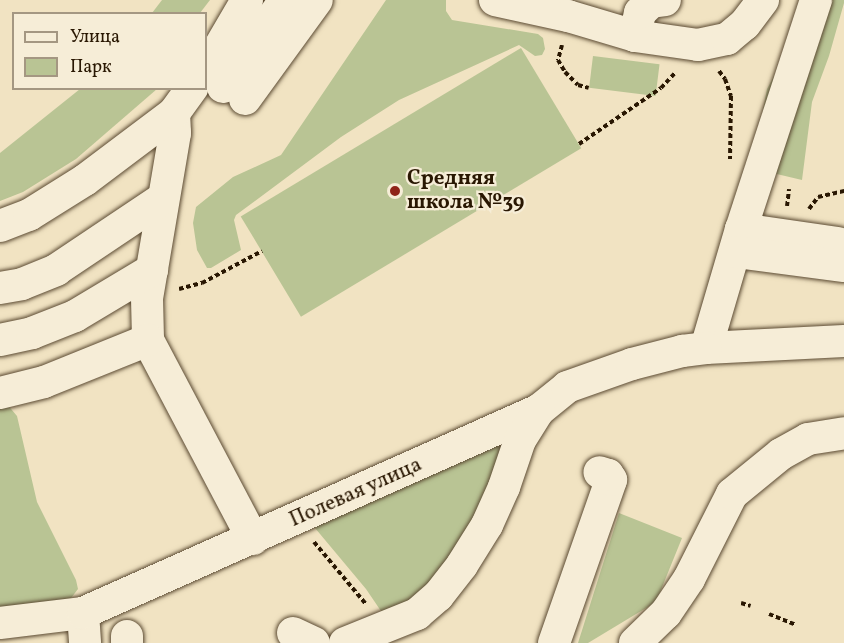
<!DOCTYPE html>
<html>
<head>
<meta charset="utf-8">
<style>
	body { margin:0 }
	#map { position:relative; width:844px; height:643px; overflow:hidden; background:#f1e3c2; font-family:Vollkorn,serif }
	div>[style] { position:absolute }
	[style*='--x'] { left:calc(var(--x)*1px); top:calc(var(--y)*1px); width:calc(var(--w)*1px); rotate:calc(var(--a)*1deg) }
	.green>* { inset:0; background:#b9c494; transform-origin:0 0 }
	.path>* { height:4px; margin-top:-2px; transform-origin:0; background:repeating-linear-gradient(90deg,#291702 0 4.5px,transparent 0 7.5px) }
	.roads { filter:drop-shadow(0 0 2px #5b4a32) drop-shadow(0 0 2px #5b4a32) }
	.minor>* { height:32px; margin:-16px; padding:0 16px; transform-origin:16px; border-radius:16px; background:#f6edd7 }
	.dots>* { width:16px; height:16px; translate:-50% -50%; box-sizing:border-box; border:3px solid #f6edd7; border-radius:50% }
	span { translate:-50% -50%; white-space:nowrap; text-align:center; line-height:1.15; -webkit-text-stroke:4.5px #f6edd7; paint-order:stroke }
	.poi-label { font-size:21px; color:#291702; font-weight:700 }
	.left { translate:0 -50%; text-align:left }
	.street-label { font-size:21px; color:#291702 }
	.legend { position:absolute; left:12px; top:12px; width:195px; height:78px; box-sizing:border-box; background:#f6edd7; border:2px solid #a49782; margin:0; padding:8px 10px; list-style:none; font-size:18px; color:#291702 }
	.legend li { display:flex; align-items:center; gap:12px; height:30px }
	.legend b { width:30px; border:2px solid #a49782 }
</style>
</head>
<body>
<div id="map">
	<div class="green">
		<i style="clip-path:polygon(162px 0,210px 0,200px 13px,152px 13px)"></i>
		<i style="clip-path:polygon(386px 0,446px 0,446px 11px,452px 20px,538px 34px,543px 38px,545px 49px,542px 55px,535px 56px,519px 45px,399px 100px,341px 137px,236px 215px,234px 220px,241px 250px,211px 268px,207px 268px,197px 250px,193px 223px,196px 207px,233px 177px,281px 155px)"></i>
		<i style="clip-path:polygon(816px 0,844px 0,844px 3px,829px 56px,812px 102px,802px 180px,752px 168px,767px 89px)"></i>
		<i style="left:521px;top:48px;width:117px;height:327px;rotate:59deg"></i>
		<i style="left:593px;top:56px;width:67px;height:32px;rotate:7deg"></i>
		<i style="clip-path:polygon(80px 89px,157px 89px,76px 159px,23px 192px,0 201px,0 153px)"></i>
		<i style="clip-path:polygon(6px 403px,17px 416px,37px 502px,76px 580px,78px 589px,68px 602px,0 611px,0 404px)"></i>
		<i style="clip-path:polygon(507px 441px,495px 489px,430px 589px,383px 614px,366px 589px,315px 528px,315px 524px)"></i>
		<i style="clip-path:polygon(619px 513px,682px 538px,656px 602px,588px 643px,578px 643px)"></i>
	</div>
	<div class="path">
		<i style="--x:562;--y:45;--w:16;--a:105"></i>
		<i style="--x:558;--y:60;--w:14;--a:60"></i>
		<i style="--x:565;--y:72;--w:18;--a:45"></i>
		<i style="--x:578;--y:85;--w:11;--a:15"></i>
		<i style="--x:719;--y:71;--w:10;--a:53"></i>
		<i style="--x:725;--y:79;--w:18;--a:71"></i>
		<i style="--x:731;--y:96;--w:63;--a:90.9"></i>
		<i style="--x:579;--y:144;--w:99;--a:-34.3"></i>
		<i style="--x:661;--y:88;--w:22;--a:-47"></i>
		<i style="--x:787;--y:206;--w:17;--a:-83"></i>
		<i style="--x:809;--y:209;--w:15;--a:-53"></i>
		<i style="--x:818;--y:197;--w:27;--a:-13"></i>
		<i style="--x:179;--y:289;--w:24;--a:-15"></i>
		<i style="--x:202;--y:283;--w:68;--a:-28.1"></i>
		<i style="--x:314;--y:542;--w:80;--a:50.1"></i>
		<i style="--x:741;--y:603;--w:10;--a:17"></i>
		<i style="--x:769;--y:614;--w:29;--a:22"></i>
	</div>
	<div class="roads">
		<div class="minor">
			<i style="--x:495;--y:0;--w:75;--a:12.4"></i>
			<i style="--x:568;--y:16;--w:70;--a:16.6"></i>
			<i style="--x:635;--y:36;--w:64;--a:8.1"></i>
			<i style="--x:698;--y:45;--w:30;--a:-12"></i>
			<i style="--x:727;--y:39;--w:23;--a:-40"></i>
			<i style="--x:745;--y:24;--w:30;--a:-53"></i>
			<i style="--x:816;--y:0;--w:241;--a:108.1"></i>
			<i style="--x:741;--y:229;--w:124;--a:106.4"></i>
			<i style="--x:706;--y:348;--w:138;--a:-2.9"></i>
			<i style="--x:635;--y:36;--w:24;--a:-78"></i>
			<i style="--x:640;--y:13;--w:16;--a:-45"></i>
			<i style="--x:651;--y:2;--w:14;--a:-8"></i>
			<i style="--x:206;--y:70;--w:81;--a:-59.6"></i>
			<i style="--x:223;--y:87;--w:107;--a:-54.5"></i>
			<i style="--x:245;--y:99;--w:122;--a:-54"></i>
			<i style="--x:174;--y:113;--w:20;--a:87"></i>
			<i style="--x:175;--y:133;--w:167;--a:99.6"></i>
			<i style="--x:147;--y:298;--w:42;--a:88.6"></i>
			<i style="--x:148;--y:340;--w:225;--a:62.2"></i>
			<i style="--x:0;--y:226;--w:31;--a:-21"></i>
			<i style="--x:29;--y:215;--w:66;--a:-32"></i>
			<i style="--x:85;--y:180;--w:111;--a:-37"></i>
			<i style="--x:174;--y:113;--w:31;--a:-54"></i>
			<i style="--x:741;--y:229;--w:98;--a:8.2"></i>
			<i style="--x:736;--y:252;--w:109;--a:7.4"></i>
			<i style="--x:0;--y:288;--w:22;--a:-10"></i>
			<i style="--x:22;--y:284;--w:37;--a:-22"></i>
			<i style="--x:56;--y:270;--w:128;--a:-33.8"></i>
			<i style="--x:0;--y:340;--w:33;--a:-12"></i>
			<i style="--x:32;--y:333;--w:46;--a:-21.6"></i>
			<i style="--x:75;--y:316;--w:90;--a:-30.9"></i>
			<i style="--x:0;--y:393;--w:45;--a:-14"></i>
			<i style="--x:44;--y:382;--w:112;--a:-22"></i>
			<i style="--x:83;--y:613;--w:30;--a:86"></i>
			<i style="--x:0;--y:623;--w:84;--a:-6.9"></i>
			<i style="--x:83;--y:613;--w:499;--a:-24"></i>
			<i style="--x:539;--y:410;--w:36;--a:-39"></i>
			<i style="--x:567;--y:387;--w:69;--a:-19.5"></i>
			<i style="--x:632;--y:364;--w:52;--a:-14.6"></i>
			<i style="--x:682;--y:351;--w:24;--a:-7"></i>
			<i style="--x:293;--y:633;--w:23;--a:25"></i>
			<i style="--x:127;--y:636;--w:7;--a:90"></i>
			<i style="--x:345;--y:643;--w:78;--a:-21.9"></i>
			<i style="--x:417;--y:614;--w:28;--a:-41"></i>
			<i style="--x:438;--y:596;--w:39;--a:-52"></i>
			<i style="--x:462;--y:565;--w:47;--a:-58"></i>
			<i style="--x:487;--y:525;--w:42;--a:-65.9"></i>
			<i style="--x:504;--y:487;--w:50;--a:-71.2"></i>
			<i style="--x:520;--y:440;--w:36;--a:-58"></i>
			<i style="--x:554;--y:643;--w:173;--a:-70.7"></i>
			<i style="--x:611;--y:480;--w:6;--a:-121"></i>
			<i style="--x:608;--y:475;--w:9;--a:-162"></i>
			<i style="--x:635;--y:643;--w:43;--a:-44.1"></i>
			<i style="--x:666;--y:613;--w:41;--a:-55.9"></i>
			<i style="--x:689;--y:579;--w:95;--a:-63.2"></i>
			<i style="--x:732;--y:494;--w:63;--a:-39.2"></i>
			<i style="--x:781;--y:454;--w:31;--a:-29"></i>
			<i style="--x:808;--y:439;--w:36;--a:-9"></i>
		</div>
	</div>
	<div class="dots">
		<i style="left:395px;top:191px;background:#8f2418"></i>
	</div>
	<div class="poi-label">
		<span class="left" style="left:407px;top:191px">Средняя<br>школа №39</span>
	</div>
	<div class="street-label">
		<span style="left:356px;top:493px;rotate:-24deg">Полевая улица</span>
	</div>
	<ul class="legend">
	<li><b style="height:8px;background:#f6edd7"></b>Улица</li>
	<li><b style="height:16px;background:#b9c494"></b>Парк</li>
	</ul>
</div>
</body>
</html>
